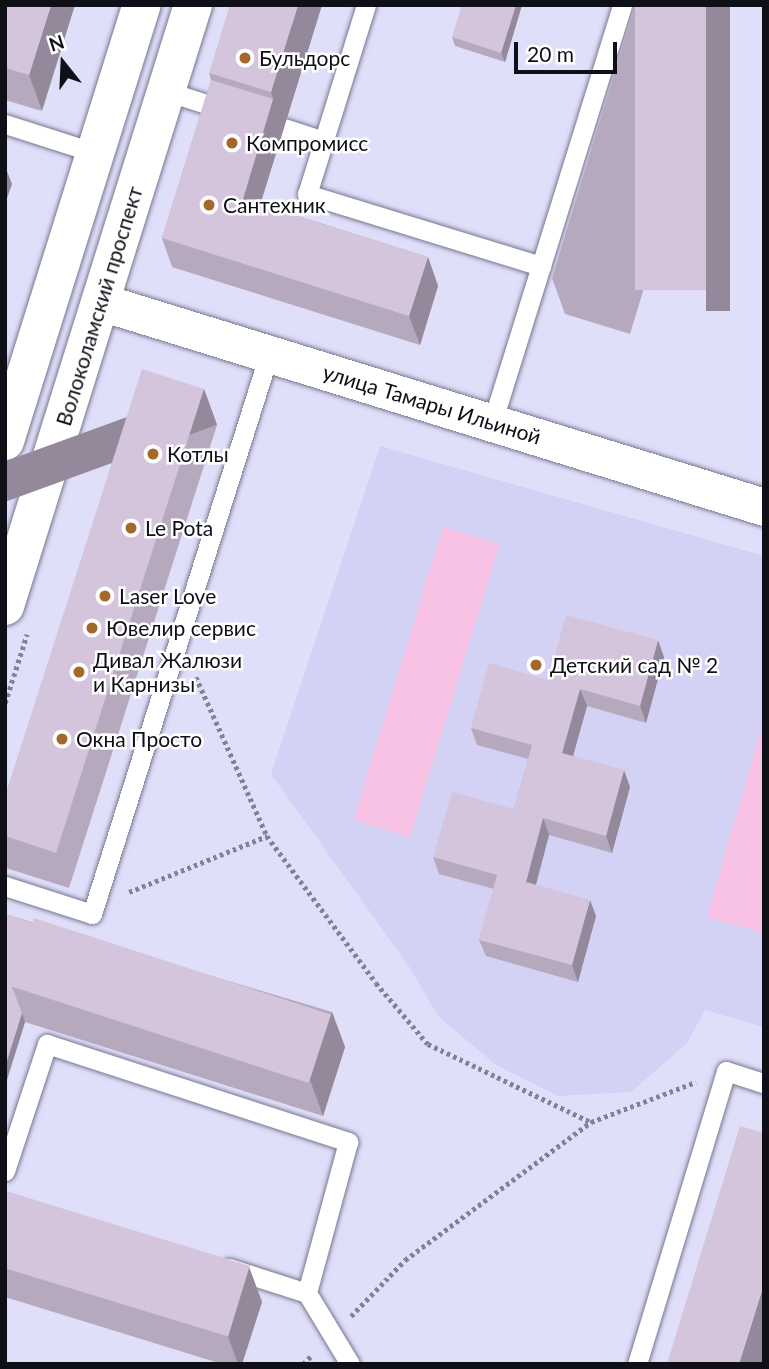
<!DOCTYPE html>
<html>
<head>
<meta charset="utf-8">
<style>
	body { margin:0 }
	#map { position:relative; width:769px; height:1369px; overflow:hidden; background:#dfdffa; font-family:Lato,sans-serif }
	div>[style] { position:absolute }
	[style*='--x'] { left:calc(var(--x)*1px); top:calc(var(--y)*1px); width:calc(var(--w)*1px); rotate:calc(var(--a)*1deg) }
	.built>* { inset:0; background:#d3d2f5 }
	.green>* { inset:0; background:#f7c2e3; transform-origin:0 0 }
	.path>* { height:4.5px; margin-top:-2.25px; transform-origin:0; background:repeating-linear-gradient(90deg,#828295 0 3.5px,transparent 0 7px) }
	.roads { filter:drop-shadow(0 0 2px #787790) drop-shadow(0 0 2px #787790) }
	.lane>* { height:19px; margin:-9.5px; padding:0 9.5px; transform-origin:9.5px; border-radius:9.5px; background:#fff }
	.street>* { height:37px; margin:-18.5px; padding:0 18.5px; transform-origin:18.5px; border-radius:18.5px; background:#fff }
	.primary>* { height:38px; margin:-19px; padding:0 19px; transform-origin:19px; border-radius:19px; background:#fff }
	.wall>* { inset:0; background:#b6a9bd }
	.shaded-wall>* { inset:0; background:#94899a; transform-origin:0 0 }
	.building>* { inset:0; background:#d4c4dc; transform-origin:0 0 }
	.dots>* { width:19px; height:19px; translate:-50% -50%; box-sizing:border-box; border:4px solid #fff; border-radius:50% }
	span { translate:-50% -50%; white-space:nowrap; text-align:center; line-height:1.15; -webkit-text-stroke:5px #fff; paint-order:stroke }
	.poi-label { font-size:21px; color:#0f0f18 }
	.left { translate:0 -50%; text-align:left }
	.street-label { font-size:21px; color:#0f0f18 }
	.frame { position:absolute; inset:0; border:7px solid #0f0f18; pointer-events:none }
	.north { position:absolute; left:28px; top:28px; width:70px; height:70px; -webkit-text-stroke:5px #fff; paint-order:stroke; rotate:342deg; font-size:19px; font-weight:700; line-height:28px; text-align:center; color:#0f0f18 }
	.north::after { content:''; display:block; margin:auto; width:24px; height:32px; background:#0f0f18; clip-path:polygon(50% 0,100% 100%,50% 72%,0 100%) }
	.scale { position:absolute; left:514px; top:42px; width:103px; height:32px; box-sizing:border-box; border:4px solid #0f0f18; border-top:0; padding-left:9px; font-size:21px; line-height:24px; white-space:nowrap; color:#0f0f18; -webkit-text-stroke:5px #fff; paint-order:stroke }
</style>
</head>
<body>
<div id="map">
	<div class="built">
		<i style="clip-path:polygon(380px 446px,764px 556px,764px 1027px,705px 1010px,687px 1043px,631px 1092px,558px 1096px,496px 1065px,438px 1016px,410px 968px,271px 774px)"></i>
	</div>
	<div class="green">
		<i style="left:443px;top:527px;width:59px;height:306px;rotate:17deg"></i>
		<i style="clip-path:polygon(764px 719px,764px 933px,707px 917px)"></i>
	</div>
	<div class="path">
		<i style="--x:196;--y:677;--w:174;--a:65.9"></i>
		<i style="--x:267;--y:836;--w:183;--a:53.4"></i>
		<i style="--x:376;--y:983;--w:80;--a:49.6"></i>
		<i style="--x:428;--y:1044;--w:181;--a:25.6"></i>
		<i style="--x:591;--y:1122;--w:112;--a:-20.9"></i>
		<i style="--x:5;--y:703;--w:72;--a:-72.3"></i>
		<i style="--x:129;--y:892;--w:149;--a:-22.1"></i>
		<i style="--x:351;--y:1316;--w:78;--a:-46"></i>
		<i style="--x:405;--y:1260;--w:232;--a:-36.6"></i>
		<i style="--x:303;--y:1364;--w:13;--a:-45"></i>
	</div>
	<div class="roads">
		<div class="lane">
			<i style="--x:366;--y:5;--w:198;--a:107.3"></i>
			<i style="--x:307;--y:194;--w:245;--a:17.1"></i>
			<i style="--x:166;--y:91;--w:59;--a:17.8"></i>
			<i style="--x:5;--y:124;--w:96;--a:17.7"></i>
			<i style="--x:284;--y:128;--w:42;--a:18"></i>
			<i style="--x:492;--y:423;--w:438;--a:-72.7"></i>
			<i style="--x:5;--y:886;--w:91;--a:17.8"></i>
			<i style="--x:92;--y:914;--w:587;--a:-72.46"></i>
			<i style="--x:5;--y:1171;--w:134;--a:-71.7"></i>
			<i style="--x:47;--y:1044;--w:317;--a:18"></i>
			<i style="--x:348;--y:1142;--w:156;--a:105.2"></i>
			<i style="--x:307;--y:1293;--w:83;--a:58.8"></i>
			<i style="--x:229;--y:1268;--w:82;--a:17.8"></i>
			<i style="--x:637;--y:1364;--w:306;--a:-73.1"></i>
			<i style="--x:726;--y:1071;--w:40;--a:18"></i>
		</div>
		<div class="street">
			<i style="--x:101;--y:302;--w:694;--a:17.18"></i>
		</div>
		<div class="primary">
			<i style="--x:5;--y:441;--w:457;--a:-72.6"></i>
			<i style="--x:5;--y:606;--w:630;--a:-72.63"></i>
		</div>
	</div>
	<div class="wall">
		<i style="clip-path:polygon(5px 5px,42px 111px,5px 100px)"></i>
		<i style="clip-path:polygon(322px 5px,260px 204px,428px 257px,438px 286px,420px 345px,172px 267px,162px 238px,211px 80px,209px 73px)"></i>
		<i style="clip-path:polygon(522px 5px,505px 62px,455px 46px,452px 37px)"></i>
		<i style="clip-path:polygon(635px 5px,730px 5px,630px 334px,565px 314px,552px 278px)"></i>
		<i style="clip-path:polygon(204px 389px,217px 425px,69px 888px,6px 868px,5px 865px,5px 796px)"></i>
		<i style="clip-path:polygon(664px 657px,646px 723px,587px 706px,573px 756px,630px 787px,612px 853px,549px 835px,536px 885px,596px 916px,578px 982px,486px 956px,479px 940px,494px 889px,439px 874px,433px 857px,514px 809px,528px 759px,477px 745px,471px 728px,548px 680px)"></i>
		<i style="clip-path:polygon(5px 914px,332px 1012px,345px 1047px,323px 1116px,25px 1022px,5px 1086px)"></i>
		<i style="clip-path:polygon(5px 1191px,249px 1267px,262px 1302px,242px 1364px,222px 1364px,5px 1297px)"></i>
	</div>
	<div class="shaded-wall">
		<i style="clip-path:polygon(51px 5px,75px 5px,42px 111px,29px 75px)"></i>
		<i style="clip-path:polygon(298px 5px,322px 5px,253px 228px,243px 199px,273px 99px,271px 92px)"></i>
		<i style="clip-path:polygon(516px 5px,522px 5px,505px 62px,501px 53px)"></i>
		<i style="left:706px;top:5px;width:24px;height:306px"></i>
		<i style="clip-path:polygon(5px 166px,12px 184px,5px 204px)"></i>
		<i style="clip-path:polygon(428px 257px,438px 286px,420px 345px,409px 316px)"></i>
		<i style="left:204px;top:389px;width:38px;height:487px;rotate:70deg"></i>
		<i style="clip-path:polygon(658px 640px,664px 657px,646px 723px,640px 706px)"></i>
		<i style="clip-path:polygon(580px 689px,587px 706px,569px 770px,562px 753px)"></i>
		<i style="clip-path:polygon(624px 770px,630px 787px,612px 853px,606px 836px)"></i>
		<i style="clip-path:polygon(543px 818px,549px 835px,532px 899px,526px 882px)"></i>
		<i style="clip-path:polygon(590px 900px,596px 916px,578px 982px,572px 965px)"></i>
		<i style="clip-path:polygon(332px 1012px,345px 1047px,323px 1116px,310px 1080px)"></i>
		<i style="clip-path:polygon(22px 1013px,25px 1022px,5px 1086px,5px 1067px)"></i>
		<i style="clip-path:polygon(249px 1267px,262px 1302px,242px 1364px,238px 1364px,227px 1334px)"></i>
		<i style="clip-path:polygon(764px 1284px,764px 1361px,763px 1364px,739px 1364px)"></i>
	</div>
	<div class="building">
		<i style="clip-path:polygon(5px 5px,51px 5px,29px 75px,5px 68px)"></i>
		<i style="clip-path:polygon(230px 5px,298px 5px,271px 92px,209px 73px)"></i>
		<i style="clip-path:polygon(462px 5px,516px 5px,501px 53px,452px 37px)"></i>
		<i style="left:635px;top:5px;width:71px;height:285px"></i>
		<i style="clip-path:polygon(211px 80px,273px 99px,243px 199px,428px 257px,409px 316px,162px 238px)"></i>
		<i style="clip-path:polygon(142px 369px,204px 389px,56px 853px,5px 836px,5px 796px)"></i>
		<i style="clip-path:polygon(566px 615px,658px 640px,640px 706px,580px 689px,562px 753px,624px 770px,606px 836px,543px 818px,526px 882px,590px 900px,572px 965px,479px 940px,497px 875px,433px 857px,452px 792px,514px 809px,532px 745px,471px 728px,489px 663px,548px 680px)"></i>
		<i style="clip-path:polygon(5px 914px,33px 923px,12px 987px,22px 1013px,5px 1067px)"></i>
		<i style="left:34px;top:918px;width:312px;height:72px;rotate:18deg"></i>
		<i style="clip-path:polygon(740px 1126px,764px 1133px,764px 1284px,739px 1364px,667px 1364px)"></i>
		<i style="left:5px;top:1191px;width:256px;height:74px;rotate:17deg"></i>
	</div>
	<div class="dots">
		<i style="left:245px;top:58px;background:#a4692a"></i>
		<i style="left:232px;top:143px;background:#a4692a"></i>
		<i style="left:209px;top:205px;background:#a4692a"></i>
		<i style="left:153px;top:454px;background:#a4692a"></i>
		<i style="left:131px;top:528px;background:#a4692a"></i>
		<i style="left:105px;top:596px;background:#a4692a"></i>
		<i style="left:92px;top:628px;background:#a4692a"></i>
		<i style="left:536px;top:665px;background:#a4692a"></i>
		<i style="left:79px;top:672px;background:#a4692a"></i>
		<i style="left:62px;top:739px;background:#a4692a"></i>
	</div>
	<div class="poi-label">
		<span class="left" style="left:259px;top:58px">Бульдорс</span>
		<span class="left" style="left:246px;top:143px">Компромисс</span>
		<span class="left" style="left:223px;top:205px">Сантехник</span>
		<span class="left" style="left:167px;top:454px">Котлы</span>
		<span class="left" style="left:145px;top:528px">Le Pota</span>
		<span class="left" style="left:119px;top:596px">Laser Love</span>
		<span class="left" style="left:106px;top:628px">Ювелир сервис</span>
		<span class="left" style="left:93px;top:672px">Дивал Жалюзи<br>и Карнизы</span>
		<span class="left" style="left:550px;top:665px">Детский сад № 2</span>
		<span class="left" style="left:76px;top:739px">Окна Просто</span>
	</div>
	<div class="street-label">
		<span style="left:99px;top:306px;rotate:-73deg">Волоколамский проспект</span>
		<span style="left:432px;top:404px;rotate:17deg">улица Тамары Ильиной</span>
	</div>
	<div class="frame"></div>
	<div class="north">N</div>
	<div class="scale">20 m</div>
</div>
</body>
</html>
